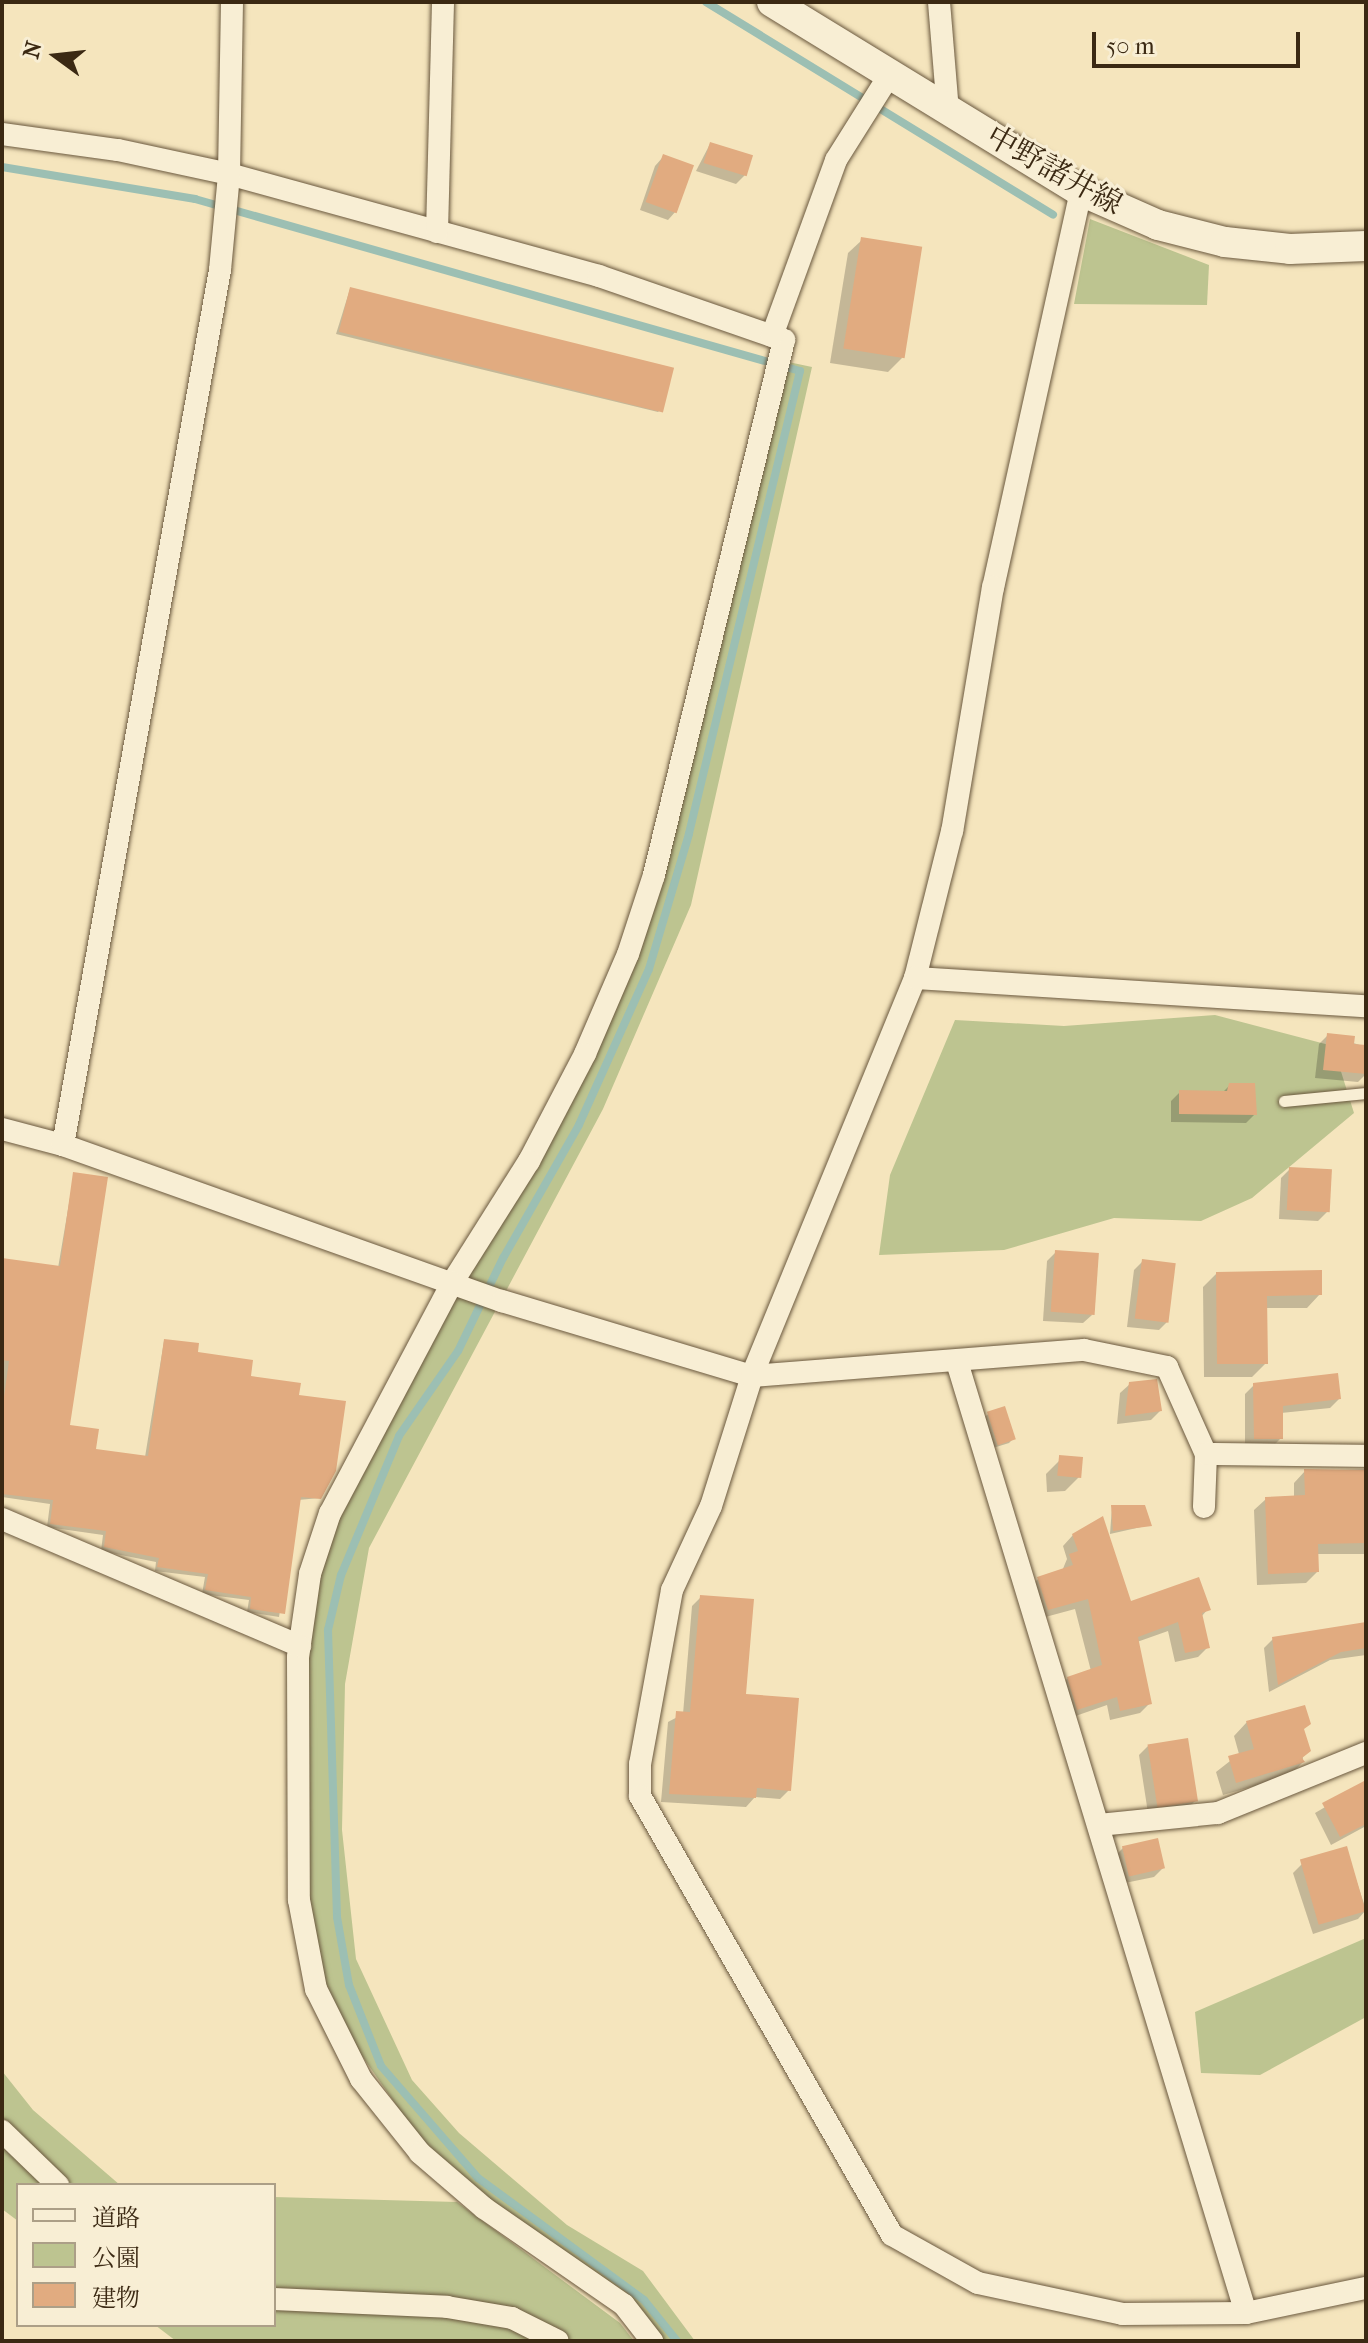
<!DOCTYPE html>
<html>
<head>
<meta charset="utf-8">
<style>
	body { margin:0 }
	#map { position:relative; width:1368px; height:2343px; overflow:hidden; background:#f5e5bd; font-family:"IM FELL French Canon","Noto Serif JP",serif }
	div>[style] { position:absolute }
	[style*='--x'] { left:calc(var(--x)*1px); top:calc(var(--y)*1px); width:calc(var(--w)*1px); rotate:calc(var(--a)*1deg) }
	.green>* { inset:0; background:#bdc490 }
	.shadow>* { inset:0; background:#0003 }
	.stream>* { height:8px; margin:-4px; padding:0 4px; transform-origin:4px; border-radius:4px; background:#9cbfb3 }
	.building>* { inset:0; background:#e1ab80; transform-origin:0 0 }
	.roads { filter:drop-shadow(0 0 2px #6a583e) drop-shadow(0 0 2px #6a583e) }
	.service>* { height:11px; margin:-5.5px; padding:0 5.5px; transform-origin:5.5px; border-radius:5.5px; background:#f8eed4 }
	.minor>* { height:22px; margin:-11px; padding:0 11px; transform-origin:11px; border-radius:11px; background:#f8eed4 }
	.secondary>* { height:30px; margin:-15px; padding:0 15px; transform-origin:15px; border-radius:15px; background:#f8eed4 }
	span { translate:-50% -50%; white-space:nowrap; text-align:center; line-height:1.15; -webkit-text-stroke:6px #f8eed4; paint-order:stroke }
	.street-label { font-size:30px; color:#3b2913 }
	.frame { position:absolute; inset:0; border:4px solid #3b2913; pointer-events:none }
	.legend { position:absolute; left:16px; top:2183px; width:260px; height:144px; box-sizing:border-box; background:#f8eed4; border:2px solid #ac9f87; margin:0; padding:10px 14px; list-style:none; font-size:24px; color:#3b2913 }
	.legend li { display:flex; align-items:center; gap:16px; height:40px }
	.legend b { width:40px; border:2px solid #ac9f87 }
	.north { position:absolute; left:16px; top:16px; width:80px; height:80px; -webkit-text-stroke:6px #f8eed4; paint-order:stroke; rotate:285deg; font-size:22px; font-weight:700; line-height:32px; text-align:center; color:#3b2913 }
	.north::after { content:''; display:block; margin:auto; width:28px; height:36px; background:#3b2913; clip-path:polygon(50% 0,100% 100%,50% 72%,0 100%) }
	.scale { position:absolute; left:1092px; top:32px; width:208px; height:36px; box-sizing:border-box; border:4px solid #3b2913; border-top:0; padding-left:10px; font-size:24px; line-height:28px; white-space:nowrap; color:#3b2913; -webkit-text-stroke:6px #f8eed4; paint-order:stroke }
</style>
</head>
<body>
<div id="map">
	<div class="green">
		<i style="clip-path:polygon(1090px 219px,1209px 265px,1207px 305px,1074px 304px)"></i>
		<i style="clip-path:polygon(779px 360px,812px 367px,691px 905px,603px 1109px,369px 1548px,345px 1684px,342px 1830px,356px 1959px,412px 2080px,459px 2133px,567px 2225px,643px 2271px,695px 2341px,651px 2341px,520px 2233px,424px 2145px,319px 1994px,302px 1914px,310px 1574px,628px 954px)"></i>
		<i style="clip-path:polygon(1215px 1015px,1333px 1046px,1354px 1113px,1252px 1198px,1201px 1221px,1114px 1218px,1004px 1250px,879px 1255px,890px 1175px,955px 1020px,1064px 1026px)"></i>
		<i style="clip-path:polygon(1366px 1938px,1366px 2017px,1260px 2075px,1201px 2073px,1195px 2012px)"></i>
		<i style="clip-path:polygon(2px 2071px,33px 2110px,120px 2185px,18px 2185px,18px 2221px,2px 2209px)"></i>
		<i style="clip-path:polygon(274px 2197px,457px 2202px,620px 2323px,634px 2341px,176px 2341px,155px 2325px,274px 2325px)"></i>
	</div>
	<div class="shadow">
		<i style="clip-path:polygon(710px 144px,745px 175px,736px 184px,696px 171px)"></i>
		<i style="clip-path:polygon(663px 157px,676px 211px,668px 220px,640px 210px,655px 166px)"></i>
		<i style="clip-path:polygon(862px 240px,902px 358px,888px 372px,830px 363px,848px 253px)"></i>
		<i style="clip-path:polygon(350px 289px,662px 408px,658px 412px,336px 334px)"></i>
		<i style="clip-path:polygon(1328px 1035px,1366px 1047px,1366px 1074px,1358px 1082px,1315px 1078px,1319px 1044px)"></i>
		<i style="clip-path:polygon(1230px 1085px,1255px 1114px,1246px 1123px,1171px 1122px,1171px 1101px,1180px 1092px,1222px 1093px)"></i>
		<i style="clip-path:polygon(1290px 1169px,1327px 1212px,1318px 1221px,1279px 1219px,1281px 1178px)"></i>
		<i style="clip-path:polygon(74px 1174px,68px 1427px,94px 1450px,145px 1457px,164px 1341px,297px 1397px,320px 1498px,298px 1500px,279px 1617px,247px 1612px,249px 1600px,202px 1594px,205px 1577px,155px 1571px,156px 1562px,101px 1551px,103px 1535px,47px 1527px,50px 1504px,2px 1497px,2px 1260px,58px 1268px)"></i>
		<i style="clip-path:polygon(1056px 1252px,1092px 1315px,1083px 1323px,1043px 1321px,1047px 1261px)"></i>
		<i style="clip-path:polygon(1142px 1262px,1168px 1321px,1159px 1330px,1127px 1327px,1134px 1270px)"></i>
		<i style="clip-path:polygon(1217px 1273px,1320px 1294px,1307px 1308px,1265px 1308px,1266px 1363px,1252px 1377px,1204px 1377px,1203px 1287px)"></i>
		<i style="clip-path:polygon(1130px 1384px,1160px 1411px,1151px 1420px,1117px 1424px,1120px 1393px)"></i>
		<i style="clip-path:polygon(1254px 1385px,1339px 1399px,1330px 1408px,1281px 1413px,1281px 1438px,1272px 1447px,1245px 1447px,1245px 1394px)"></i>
		<i style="clip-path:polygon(988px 1414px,1013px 1439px,1009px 1443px,993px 1448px,984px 1418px)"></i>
		<i style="clip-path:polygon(1060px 1460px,1079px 1477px,1065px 1491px,1047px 1492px,1046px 1474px)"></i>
		<i style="clip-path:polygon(1366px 1469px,1366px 1554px,1317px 1554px,1317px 1572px,1306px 1583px,1257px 1585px,1254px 1510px,1266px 1499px,1294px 1498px,1294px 1483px,1305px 1471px)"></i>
		<i style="clip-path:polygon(1112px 1507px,1150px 1525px,1110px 1534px)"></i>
		<i style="clip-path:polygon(1073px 1535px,1130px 1604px,1208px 1609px,1201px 1617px,1208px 1647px,1198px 1657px,1175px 1662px,1168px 1631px,1137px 1642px,1150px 1703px,1140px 1713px,1110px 1720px,1107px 1705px,1067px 1719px,1058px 1688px,1068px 1678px,1091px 1671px,1075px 1609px,1038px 1619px,1028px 1589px,1038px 1579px,1062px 1571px,1067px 1559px,1063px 1546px)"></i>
		<i style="clip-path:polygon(701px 1597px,789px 1790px,780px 1799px,755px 1797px,746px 1807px,661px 1802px,668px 1722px,683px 1714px,692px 1606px)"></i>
		<i style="clip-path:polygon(1366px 1624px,1366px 1655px,1330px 1660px,1269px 1692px,1264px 1648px,1273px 1639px)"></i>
		<i style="clip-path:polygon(1247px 1722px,1302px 1730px,1303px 1762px,1289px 1776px,1223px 1795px,1216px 1772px,1239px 1754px,1234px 1736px)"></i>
		<i style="clip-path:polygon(1148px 1746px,1196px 1800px,1187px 1809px,1148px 1813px,1139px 1755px)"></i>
		<i style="clip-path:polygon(1366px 1783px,1366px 1826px,1331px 1845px,1315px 1813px)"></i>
		<i style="clip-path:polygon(1123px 1848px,1163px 1868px,1154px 1877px,1120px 1884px,1114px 1857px)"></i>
		<i style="clip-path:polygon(1346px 1849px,1366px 1910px,1358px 1919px,1313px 1934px,1293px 1873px,1302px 1864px)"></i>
	</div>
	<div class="stream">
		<i style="--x:706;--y:2;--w:407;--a:31.5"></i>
		<i style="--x:2;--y:167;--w:196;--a:9.4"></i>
		<i style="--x:195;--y:199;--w:629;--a:15.87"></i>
		<i style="--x:800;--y:371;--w:476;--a:103.5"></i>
		<i style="--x:689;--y:834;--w:141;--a:106.5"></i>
		<i style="--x:649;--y:969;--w:171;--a:114.2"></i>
		<i style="--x:579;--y:1125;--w:153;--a:119.7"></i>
		<i style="--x:503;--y:1258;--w:103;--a:115.8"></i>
		<i style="--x:458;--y:1351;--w:103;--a:124.8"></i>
		<i style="--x:399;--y:1436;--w:151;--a:112.6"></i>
		<i style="--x:341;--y:1575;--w:57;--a:103.3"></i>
		<i style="--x:328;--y:1630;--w:287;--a:88.2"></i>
		<i style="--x:337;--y:1917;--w:69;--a:80"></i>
		<i style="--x:349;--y:1985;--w:87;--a:68.4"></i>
		<i style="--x:381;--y:2066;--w:148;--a:49.1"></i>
		<i style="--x:478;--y:2178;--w:206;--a:36.3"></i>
		<i style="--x:644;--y:2300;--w:53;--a:51.2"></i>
	</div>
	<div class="building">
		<i style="left:710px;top:142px;width:45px;height:22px;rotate:17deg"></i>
		<i style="left:663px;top:154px;width:33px;height:51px;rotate:20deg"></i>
		<i style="left:861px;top:237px;width:62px;height:113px;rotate:9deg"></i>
		<i style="left:350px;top:287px;width:334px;height:46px;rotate:14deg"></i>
		<i style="clip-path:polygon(1327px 1033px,1355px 1036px,1354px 1044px,1366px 1045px,1366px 1074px,1323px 1070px)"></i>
		<i style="clip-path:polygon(1229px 1083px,1255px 1083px,1257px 1115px,1179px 1114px,1179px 1090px,1227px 1091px)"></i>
		<i style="left:1289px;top:1167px;width:43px;height:43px;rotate:3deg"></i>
		<i style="clip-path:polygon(73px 1172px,108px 1177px,70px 1425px,99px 1429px,96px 1449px,148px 1456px,164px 1339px,199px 1343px,198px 1352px,253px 1360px,251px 1376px,301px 1383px,299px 1395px,346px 1401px,336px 1471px,321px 1499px,301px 1497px,285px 1614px,250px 1609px,251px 1597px,205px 1590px,208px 1574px,157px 1567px,159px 1558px,104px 1547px,106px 1531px,50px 1524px,53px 1500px,2px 1494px,2px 1411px,9px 1361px,2px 1360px,2px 1258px,60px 1266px)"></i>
		<i style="left:1055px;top:1250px;width:44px;height:62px;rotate:4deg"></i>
		<i style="left:1142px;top:1259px;width:34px;height:60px;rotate:7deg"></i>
		<i style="clip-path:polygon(1322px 1270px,1322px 1295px,1267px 1296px,1268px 1364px,1217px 1364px,1216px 1272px)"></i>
		<i style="clip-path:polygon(1338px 1373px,1341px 1399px,1283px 1406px,1283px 1439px,1254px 1439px,1253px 1383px)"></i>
		<i style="clip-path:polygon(1157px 1379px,1162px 1411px,1125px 1416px,1129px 1382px)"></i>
		<i style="left:1005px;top:1406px;width:35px;height:19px;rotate:72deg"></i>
		<i style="left:1083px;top:1457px;width:21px;height:24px;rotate:95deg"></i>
		<i style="clip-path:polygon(1304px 1469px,1366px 1470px,1366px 1543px,1318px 1544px,1319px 1572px,1268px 1574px,1265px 1497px,1305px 1495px)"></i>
		<i style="clip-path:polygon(1111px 1505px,1145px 1505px,1152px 1526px,1113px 1531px)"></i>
		<i style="clip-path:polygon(1103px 1516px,1131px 1601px,1199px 1577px,1211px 1610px,1202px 1613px,1210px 1648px,1185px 1653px,1178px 1622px,1138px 1637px,1152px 1704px,1120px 1711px,1117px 1697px,1077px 1710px,1067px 1677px,1102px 1665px,1088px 1599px,1048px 1610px,1037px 1577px,1073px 1565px,1069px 1554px,1078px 1551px,1072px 1534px)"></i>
		<i style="clip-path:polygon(700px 1595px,754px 1599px,746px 1694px,799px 1698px,791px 1791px,757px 1788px,756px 1798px,669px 1794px,676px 1711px,690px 1712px)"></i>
		<i style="clip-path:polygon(1366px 1622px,1366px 1648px,1341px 1652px,1278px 1685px,1272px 1637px)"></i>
		<i style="clip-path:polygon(1305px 1705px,1311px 1724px,1304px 1729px,1311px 1751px,1302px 1758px,1305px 1762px,1236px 1783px,1228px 1756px,1254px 1749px,1246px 1721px)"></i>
		<i style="left:1188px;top:1738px;width:64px;height:41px;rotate:81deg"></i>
		<i style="clip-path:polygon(1366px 1780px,1366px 1824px,1340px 1837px,1322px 1803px)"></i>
		<i style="left:1158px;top:1838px;width:31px;height:37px;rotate:77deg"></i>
		<i style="left:1347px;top:1846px;width:68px;height:49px;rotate:74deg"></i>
	</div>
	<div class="roads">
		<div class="service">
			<i style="--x:1284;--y:1101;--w:82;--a:-5.6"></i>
		</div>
		<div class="minor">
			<i style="--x:939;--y:2;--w:109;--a:85.3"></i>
			<i style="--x:2;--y:134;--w:117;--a:7.9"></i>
			<i style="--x:118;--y:150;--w:114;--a:12.2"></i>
			<i style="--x:229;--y:174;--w:384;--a:15.4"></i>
			<i style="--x:599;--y:276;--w:196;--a:19.1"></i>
			<i style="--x:784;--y:340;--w:551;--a:103.66"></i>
			<i style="--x:654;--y:875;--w:83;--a:108.2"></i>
			<i style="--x:628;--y:954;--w:109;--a:113.3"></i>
			<i style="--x:585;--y:1054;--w:121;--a:117.6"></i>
			<i style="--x:529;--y:1161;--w:144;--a:122.3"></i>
			<i style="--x:452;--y:1283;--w:260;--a:117.9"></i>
			<i style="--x:330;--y:1513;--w:64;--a:108.2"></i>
			<i style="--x:310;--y:1574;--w:84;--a:98.2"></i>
			<i style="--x:298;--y:1657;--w:243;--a:89.8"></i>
			<i style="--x:299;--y:1900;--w:91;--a:79.2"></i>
			<i style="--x:316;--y:1989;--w:101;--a:63.4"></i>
			<i style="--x:361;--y:2079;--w:95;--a:51.4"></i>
			<i style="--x:420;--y:2153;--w:84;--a:40.7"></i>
			<i style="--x:484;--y:2208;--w:170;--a:34.7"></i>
			<i style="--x:624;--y:2305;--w:46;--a:52.1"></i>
			<i style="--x:1081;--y:191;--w:406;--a:102.5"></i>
			<i style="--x:993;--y:587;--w:247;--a:99.5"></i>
			<i style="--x:952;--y:831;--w:152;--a:104.1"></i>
			<i style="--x:915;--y:978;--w:430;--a:112.3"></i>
			<i style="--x:752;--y:1376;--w:136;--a:107.5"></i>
			<i style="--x:711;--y:1506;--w:93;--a:114.9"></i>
			<i style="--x:672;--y:1590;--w:177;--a:100.4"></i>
			<i style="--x:640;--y:1764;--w:32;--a:90"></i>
			<i style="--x:640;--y:1796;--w:506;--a:60.14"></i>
			<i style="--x:892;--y:2235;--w:98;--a:29.2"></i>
			<i style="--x:978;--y:2283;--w:147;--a:12.1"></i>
			<i style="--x:1122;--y:2314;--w:124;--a:-0.5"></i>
			<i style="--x:1246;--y:2313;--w:123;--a:-11.8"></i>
			<i style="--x:437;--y:232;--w:230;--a:-88.5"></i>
			<i style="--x:772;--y:336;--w:187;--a:-70"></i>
			<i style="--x:836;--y:160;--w:99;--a:-57.8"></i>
			<i style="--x:915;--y:978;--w:452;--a:3.6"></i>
			<i style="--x:2;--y:1129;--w:63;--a:14.7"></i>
			<i style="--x:63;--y:1145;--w:466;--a:19.6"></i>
			<i style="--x:502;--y:1301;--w:261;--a:16.7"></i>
			<i style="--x:752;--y:1376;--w:333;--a:-4.5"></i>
			<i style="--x:1084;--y:1350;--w:85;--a:11.6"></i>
			<i style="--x:1167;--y:1367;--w:95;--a:65.9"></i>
			<i style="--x:1206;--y:1454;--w:53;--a:92.2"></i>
			<i style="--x:63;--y:1145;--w:889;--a:-79.83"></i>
			<i style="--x:220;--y:270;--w:96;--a:-84.6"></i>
			<i style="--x:229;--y:174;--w:172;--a:-89"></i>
			<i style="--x:957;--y:1362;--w:994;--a:73.1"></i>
			<i style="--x:1206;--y:1454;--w:160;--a:0.7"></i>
			<i style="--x:2;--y:1519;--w:324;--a:23.1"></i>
			<i style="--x:1099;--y:1825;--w:120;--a:-5.8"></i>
			<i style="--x:1218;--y:1813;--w:160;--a:-22.1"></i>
			<i style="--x:2;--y:2131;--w:78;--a:44"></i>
			<i style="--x:274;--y:2299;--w:173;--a:2.6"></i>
			<i style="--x:447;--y:2307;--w:66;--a:9.6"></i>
			<i style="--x:512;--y:2318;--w:51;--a:26.6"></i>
		</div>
		<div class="secondary">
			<i style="--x:772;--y:2;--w:362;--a:31.5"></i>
			<i style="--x:1081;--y:191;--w:84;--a:23.8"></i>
			<i style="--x:1158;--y:225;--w:69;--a:14.2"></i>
			<i style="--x:1225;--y:242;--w:65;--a:6.1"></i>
			<i style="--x:1290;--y:249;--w:76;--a:-2.3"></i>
		</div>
	</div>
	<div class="street-label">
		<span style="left:1054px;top:171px;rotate:29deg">中野諸井線</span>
	</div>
	<div class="frame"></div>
	<ul class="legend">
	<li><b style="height:10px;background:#f8eed4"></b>道路</li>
	<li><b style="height:22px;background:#bdc490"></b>公園</li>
	<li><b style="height:22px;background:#e1ab80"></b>建物</li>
	</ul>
	<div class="north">N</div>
	<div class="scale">50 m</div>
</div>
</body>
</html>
